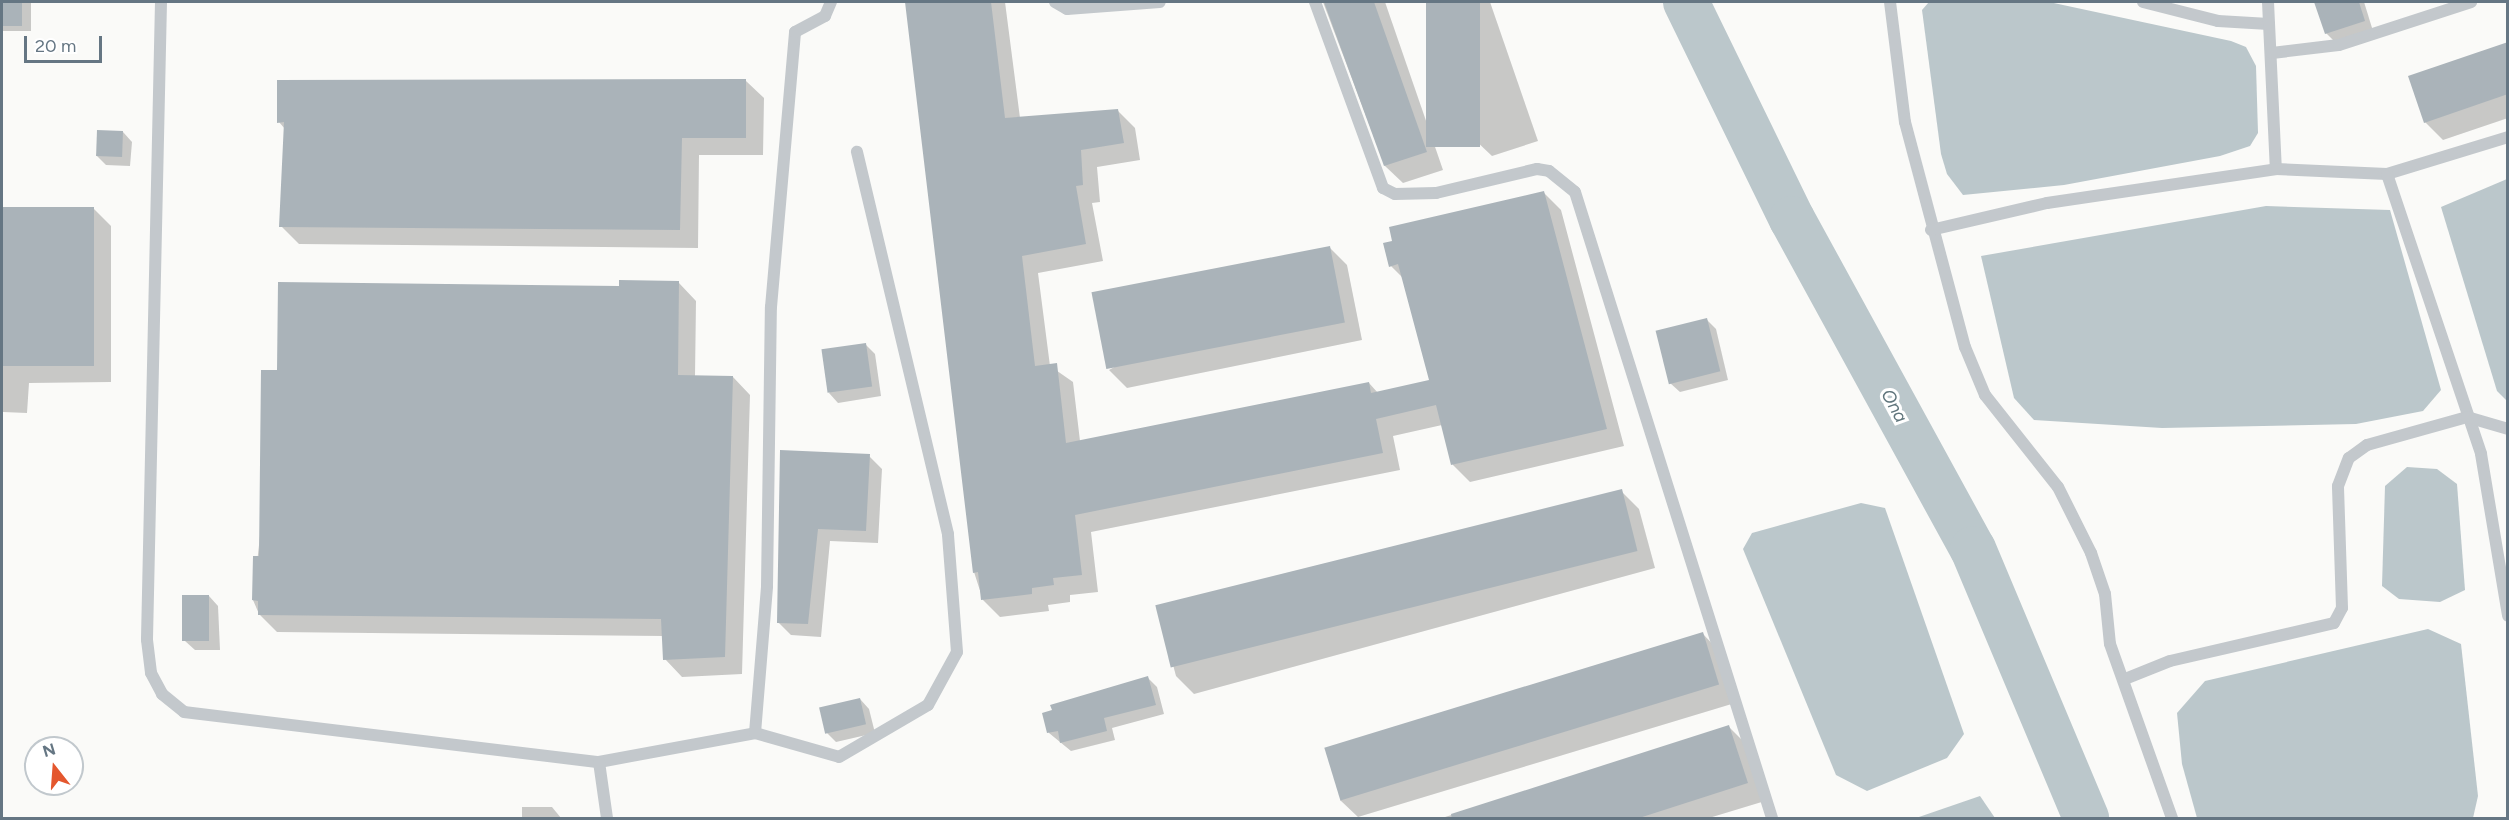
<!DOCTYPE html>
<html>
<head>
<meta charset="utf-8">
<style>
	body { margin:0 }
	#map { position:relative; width:2509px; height:820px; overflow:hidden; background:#fafaf8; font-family:Figtree,sans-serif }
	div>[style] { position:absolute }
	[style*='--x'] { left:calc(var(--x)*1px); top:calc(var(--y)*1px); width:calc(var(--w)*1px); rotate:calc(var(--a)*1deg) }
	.water>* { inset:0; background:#bbc7cb }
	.shadow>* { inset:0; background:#0003; transform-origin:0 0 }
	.river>* { height:46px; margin:-23px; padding:0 23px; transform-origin:23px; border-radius:23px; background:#bbc7cb }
	.building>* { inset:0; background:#aab3b9; transform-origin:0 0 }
	.service>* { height:12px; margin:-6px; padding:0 6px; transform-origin:6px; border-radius:6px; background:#c3c8cc }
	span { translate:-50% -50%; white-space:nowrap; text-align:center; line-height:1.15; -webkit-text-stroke:6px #fff; paint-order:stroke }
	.water-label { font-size:18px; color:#60757c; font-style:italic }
	.frame { position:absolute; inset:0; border:3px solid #657683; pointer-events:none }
	.north { position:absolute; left:24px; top:736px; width:60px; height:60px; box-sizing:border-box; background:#fff; border:2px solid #c1c8cd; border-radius:50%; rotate:343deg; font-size:16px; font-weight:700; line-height:24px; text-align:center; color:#657683 }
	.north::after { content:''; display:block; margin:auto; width:21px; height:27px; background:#e4572e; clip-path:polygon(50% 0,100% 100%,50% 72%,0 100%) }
	.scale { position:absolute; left:24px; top:36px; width:78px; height:27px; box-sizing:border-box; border:3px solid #657683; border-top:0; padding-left:8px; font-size:18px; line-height:21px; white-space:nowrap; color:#657683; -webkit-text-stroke:4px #fff; paint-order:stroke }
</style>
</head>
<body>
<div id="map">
	<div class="water">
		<i style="clip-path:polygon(1929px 2px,2049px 2px,2231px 41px,2246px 47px,2256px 66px,2258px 133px,2250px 146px,2220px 156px,2064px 185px,1963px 195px,1947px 174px,1941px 154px,1922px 10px)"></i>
		<i style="clip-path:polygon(2507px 179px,2508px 179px,2507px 401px,2497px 391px,2441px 207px)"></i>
		<i style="clip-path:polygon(2266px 206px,2390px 210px,2441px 390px,2423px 411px,2356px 424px,2162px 428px,2034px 420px,2014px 398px,1981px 256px)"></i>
		<i style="clip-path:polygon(2407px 467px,2437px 469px,2457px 484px,2465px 590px,2440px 602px,2399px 599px,2382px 586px,2385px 486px)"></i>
		<i style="clip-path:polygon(1861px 503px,1885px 508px,1964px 734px,1947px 758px,1867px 791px,1836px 775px,1743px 549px,1752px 533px)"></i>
		<i style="clip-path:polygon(2428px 629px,2461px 644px,2478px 796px,2473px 818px,2197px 818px,2182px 764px,2177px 713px,2205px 681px)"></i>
		<i style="clip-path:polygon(1980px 796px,1995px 818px,1916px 818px)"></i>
	</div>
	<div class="shadow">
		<i style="left:2px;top:2px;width:29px;height:29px"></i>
		<i style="clip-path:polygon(906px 2px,1005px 2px,1020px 118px,1118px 111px,1135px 128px,1140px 160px,1097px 167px,1100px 202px,1092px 203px,1103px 261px,1038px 273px,1050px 366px,1073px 382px,1080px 441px,1369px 383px,1378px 393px,1431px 381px,1404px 279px,1391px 266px,1543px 192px,1561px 210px,1624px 446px,1470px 482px,1453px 465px,1442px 425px,1393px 436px,1400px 470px,1091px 532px,1098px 592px,1070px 595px,1070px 602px,1048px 605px,1049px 611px,1000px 617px,983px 600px,974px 572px)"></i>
		<i style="clip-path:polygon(1323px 2px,1385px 2px,1443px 170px,1403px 183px,1385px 166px)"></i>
		<i style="clip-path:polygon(1428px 2px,1490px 2px,1538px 141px,1492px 156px,1474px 139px)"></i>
		<i style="clip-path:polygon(2316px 2px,2364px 2px,2373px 31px,2335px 42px,2326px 33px)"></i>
		<i style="clip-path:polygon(2508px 44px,2508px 118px,2443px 140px,2425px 122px)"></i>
		<i style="clip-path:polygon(746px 81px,764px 98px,763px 155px,699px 155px,698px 248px,299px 244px,281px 226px,285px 129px,279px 122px)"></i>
		<i style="clip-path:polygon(123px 132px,132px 142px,130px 166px,106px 165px,96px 155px)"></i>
		<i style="clip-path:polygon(93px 208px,111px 226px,111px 382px,29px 383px,27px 413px,3px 412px,2px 209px)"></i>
		<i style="clip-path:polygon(1329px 247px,1347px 265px,1362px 340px,1127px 388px,1109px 370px)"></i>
		<i style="clip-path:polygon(679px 283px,696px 301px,695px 377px,733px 377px,750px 395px,742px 674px,682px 677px,665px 659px,663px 636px,277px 632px,259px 614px,253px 600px,278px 371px,620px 288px)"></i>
		<i style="clip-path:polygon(1707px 320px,1716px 329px,1728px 380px,1680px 392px,1670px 383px)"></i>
		<i style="clip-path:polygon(865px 344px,875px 354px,881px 396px,838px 403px,829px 393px)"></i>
		<i style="clip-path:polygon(781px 451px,869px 456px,882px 469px,878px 543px,830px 541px,821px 637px,791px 635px,778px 622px)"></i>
		<i style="clip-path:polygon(1621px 491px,1639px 509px,1655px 568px,1194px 694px,1176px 676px,1160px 616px)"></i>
		<i style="clip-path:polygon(209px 596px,218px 606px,220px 650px,195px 650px,185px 641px)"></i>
		<i style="clip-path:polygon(1703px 634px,1720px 652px,1735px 703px,1358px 817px,1340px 800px)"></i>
		<i style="clip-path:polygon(1148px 678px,1157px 687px,1164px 714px,1112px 728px,1115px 740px,1071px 751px,1049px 733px,1044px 714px)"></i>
		<i style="clip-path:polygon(860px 699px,869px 709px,875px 733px,836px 742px,826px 732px)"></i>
		<i style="clip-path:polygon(1729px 727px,1747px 745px,1765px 801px,1709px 818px,1442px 818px)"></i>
		<i style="clip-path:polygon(522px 807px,552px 807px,561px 818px,522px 818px)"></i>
	</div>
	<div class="river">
		<i style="--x:1686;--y:2;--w:242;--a:64"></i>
		<i style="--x:1792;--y:219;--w:376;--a:61.3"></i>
		<i style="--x:1973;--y:549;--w:292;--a:67.2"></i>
	</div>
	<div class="building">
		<i style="left:2px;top:2px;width:20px;height:24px"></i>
		<i style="clip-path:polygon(905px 2px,991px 2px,1005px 118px,1118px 109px,1124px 143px,1081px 150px,1083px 185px,1076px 186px,1086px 244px,1022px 256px,1035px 366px,1057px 363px,1066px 443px,1369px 382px,1371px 393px,1429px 380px,1398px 264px,1389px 267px,1383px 243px,1392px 241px,1389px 227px,1544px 191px,1607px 429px,1451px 465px,1436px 405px,1376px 419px,1383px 453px,1075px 515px,1082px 575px,1053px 578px,1054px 585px,1032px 588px,1032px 594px,981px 600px,978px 572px,973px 573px)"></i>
		<i style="clip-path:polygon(1324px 2px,1374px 2px,1427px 152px,1384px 166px)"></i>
		<i style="left:1426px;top:2px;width:54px;height:145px"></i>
		<i style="clip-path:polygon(2314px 2px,2359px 2px,2365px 21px,2325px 34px)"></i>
		<i style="clip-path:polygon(2508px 42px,2508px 94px,2424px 123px,2408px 76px)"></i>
		<i style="clip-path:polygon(746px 79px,746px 138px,682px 138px,680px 230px,279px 227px,284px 122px,277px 123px,277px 80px)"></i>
		<i style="left:97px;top:130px;width:26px;height:26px;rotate:2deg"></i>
		<i style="left:2px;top:207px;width:92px;height:159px"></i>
		<i style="left:1330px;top:246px;width:78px;height:243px;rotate:79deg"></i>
		<i style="clip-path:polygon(619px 280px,679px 281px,678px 375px,733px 376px,725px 657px,663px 660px,661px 619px,258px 615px,258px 601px,252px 600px,253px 556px,259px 556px,261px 370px,277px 370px,278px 282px,619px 286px)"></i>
		<i style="left:1707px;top:318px;width:55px;height:53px;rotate:76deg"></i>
		<i style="left:866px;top:343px;width:44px;height:45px;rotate:82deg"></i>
		<i style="clip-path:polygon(780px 450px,870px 454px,866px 531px,818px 529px,808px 624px,777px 623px)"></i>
		<i style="left:1622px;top:489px;width:64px;height:481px;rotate:76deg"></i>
		<i style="left:182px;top:595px;width:27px;height:46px"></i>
		<i style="left:1703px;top:632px;width:55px;height:396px;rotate:73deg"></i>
		<i style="clip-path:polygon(1148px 676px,1156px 705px,1104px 718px,1107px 731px,1060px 743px,1058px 731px,1047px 733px,1042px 713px,1052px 710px,1050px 705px)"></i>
		<i style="left:860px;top:698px;width:27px;height:42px;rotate:77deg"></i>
		<i style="clip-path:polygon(1729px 725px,1748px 783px,1636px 819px,1452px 819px,1451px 814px)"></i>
	</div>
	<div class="service">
		<i style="--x:161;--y:2;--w:638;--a:91.26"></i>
		<i style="--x:147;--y:640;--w:33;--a:83"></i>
		<i style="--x:151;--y:673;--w:24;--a:62"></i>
		<i style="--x:162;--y:694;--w:28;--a:39"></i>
		<i style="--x:184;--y:712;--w:418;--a:6.9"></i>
		<i style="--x:599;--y:762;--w:159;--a:-10.5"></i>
		<i style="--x:755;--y:733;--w:87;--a:15.9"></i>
		<i style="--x:839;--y:757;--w:103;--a:-30.3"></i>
		<i style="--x:928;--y:705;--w:60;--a:-61.3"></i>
		<i style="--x:957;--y:652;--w:118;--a:-94.4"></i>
		<i style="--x:948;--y:534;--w:393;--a:-103.4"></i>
		<i style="--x:1055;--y:2;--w:14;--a:30"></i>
		<i style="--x:1067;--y:9;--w:93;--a:-4.3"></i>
		<i style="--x:1315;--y:2;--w:198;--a:69.9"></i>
		<i style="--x:1383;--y:188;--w:13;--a:27"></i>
		<i style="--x:1395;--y:194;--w:41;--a:-1.4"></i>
		<i style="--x:1436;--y:193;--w:104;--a:-13.4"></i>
		<i style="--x:1537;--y:169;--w:12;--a:9"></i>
		<i style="--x:1549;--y:171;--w:33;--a:39"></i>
		<i style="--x:1575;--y:192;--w:656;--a:72.53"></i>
		<i style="--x:1890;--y:2;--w:121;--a:82.9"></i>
		<i style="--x:1905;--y:122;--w:233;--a:75.1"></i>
		<i style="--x:1965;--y:347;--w:52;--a:67.4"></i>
		<i style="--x:1985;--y:395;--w:117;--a:51.6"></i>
		<i style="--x:2058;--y:487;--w:74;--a:63.4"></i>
		<i style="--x:2091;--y:553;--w:43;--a:71.1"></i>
		<i style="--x:2105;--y:594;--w:50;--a:84.3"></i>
		<i style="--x:2110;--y:644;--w:185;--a:70.4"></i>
		<i style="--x:2143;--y:2;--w:77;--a:14.2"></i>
		<i style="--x:2218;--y:21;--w:51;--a:3.4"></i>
		<i style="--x:2268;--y:2;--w:167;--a:87.3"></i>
		<i style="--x:2276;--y:169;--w:111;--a:2.6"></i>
		<i style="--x:2387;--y:174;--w:127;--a:-17"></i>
		<i style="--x:2272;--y:53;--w:67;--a:-6.8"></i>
		<i style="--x:2339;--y:45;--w:139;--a:-18"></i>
		<i style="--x:2387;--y:174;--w:295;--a:71.4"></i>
		<i style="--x:2481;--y:454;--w:164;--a:80.5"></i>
		<i style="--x:1931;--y:230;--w:119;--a:-13.1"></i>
		<i style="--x:2047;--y:203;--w:232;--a:-8.4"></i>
		<i style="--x:2125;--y:679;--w:48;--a:-21.8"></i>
		<i style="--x:2170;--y:661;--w:168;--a:-13"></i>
		<i style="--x:2334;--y:623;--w:17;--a:-62"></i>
		<i style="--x:2342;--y:608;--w:122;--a:-91.9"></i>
		<i style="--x:2338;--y:486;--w:30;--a:-69"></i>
		<i style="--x:2349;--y:458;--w:22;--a:-36"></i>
		<i style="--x:2367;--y:445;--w:104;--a:-15.6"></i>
		<i style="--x:2467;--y:417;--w:43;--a:16.3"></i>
		<i style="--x:755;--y:733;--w:147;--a:-85.3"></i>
		<i style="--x:767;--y:586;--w:279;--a:-89.2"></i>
		<i style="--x:771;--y:307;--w:276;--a:-85"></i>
		<i style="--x:795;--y:32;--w:34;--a:-28"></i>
		<i style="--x:825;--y:16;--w:15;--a:-67"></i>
		<i style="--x:599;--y:762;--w:57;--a:81.9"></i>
	</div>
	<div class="water-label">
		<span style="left:1894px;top:406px;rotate:61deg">Ona</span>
	</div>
	<div class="frame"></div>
	<div class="north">N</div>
	<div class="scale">20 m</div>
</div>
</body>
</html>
